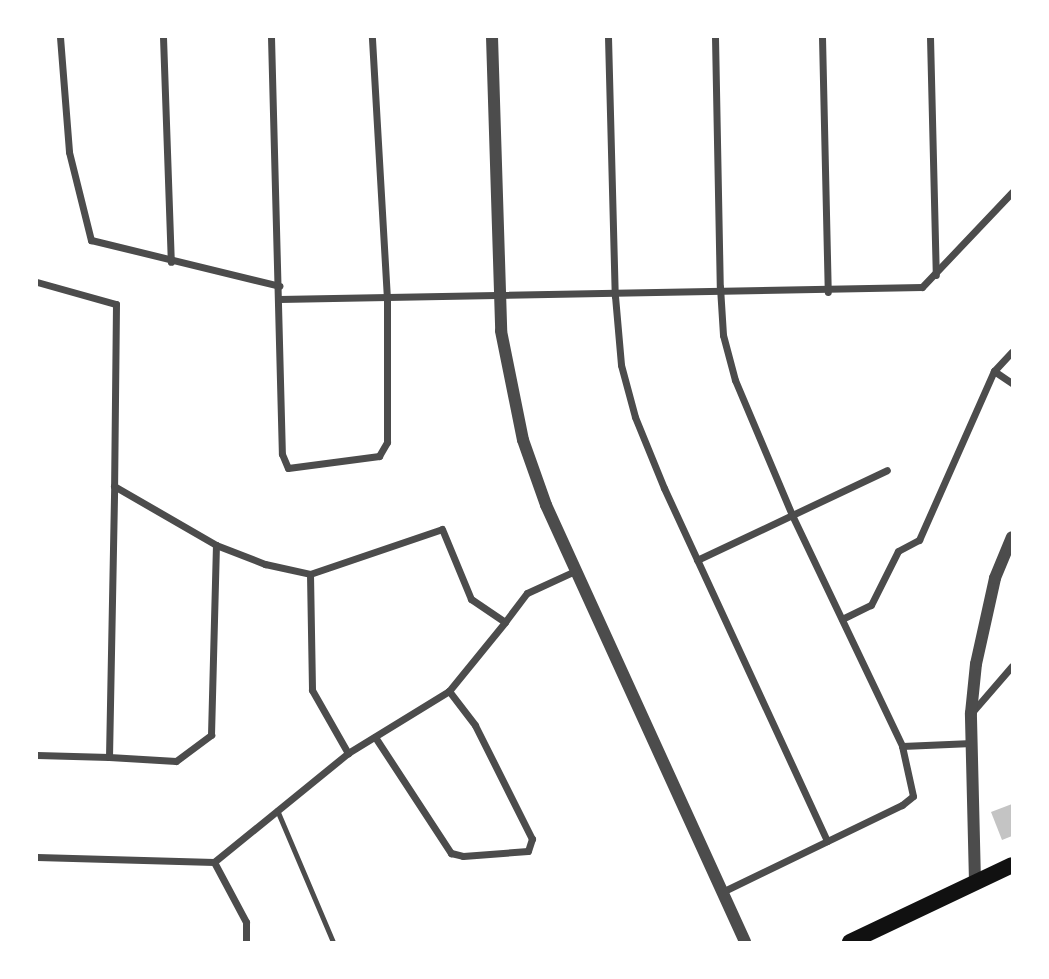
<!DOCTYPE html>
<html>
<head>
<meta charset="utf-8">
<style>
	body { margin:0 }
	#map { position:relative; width:1049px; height:979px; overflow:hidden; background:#fff; font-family:Lora,serif }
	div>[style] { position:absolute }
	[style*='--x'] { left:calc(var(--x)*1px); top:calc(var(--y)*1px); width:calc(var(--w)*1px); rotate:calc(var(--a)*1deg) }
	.building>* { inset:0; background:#c4c4c4 }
	.service>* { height:5px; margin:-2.5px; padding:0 2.5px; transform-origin:2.5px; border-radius:2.5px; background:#4c4c4c }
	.minor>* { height:7px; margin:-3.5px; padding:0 3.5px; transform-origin:3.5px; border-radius:3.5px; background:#4c4c4c }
	.tertiary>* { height:12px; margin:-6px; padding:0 6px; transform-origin:6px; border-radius:6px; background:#4c4c4c }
	.primary>* { height:16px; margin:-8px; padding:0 8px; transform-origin:8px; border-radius:8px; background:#111 }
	span { translate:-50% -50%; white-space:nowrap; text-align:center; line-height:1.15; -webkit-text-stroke:7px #fff; paint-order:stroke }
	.frame { position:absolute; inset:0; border:38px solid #fff; pointer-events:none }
</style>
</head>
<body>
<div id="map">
	<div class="building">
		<i style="clip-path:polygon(1012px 804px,1012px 836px,1002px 840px,991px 812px)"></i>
	</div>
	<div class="service">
		<i style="--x:277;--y:810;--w:143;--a:67"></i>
	</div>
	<div class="minor">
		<i style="--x:60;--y:37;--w:115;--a:85.5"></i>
		<i style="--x:69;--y:152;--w:91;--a:76"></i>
		<i style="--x:91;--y:240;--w:194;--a:13.7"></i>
		<i style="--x:163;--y:37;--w:225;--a:88"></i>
		<i style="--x:271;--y:37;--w:417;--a:88.5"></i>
		<i style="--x:282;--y:454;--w:15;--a:67"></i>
		<i style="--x:288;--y:468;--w:92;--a:-7.5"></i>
		<i style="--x:379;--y:456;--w:16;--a:-60"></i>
		<i style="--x:387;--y:442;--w:143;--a:-90"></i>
		<i style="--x:387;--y:299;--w:262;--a:-93.3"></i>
		<i style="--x:608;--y:37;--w:259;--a:88.5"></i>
		<i style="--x:615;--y:296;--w:69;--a:85"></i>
		<i style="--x:621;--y:365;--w:54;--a:74.9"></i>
		<i style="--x:635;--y:417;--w:77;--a:67.8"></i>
		<i style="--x:664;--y:488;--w:389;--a:65.2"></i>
		<i style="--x:715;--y:37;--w:250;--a:88.9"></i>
		<i style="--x:720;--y:287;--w:48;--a:86.4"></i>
		<i style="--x:723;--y:335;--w:47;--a:75.1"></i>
		<i style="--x:735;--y:380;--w:147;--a:67.1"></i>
		<i style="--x:792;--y:515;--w:256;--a:64.5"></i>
		<i style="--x:902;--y:746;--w:70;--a:-2.5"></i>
		<i style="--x:822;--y:37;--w:255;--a:88.7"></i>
		<i style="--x:930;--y:37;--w:238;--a:88.6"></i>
		<i style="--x:37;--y:282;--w:82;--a:15.6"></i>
		<i style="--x:116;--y:304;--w:182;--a:90.6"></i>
		<i style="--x:114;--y:486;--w:118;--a:30"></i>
		<i style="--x:216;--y:545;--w:53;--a:21.2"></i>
		<i style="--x:265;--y:564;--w:46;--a:12.5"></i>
		<i style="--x:310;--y:574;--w:139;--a:-18.8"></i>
		<i style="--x:442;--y:529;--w:76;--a:67.5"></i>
		<i style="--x:471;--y:599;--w:41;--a:34.1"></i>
		<i style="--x:505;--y:622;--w:36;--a:-53"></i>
		<i style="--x:527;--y:593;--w:53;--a:-24.6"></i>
		<i style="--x:279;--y:299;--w:643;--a:-1.07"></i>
		<i style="--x:922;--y:287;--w:131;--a:-46.5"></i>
		<i style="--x:994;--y:371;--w:22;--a:34"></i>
		<i style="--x:697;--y:560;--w:210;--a:-25.3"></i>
		<i style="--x:310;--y:574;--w:116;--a:89"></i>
		<i style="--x:312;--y:690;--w:73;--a:60.3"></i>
		<i style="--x:842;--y:619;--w:32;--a:-26"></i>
		<i style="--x:871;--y:605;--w:60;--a:-63.4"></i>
		<i style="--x:898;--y:551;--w:24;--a:-28"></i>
		<i style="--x:919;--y:540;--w:185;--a:-66.1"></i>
		<i style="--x:994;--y:371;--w:26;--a:-47"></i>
		<i style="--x:974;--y:710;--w:58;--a:-49.2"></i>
		<i style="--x:375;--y:737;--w:139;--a:56.8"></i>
		<i style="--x:451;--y:853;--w:12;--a:14"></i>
		<i style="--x:463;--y:856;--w:65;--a:-4.4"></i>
		<i style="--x:528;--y:851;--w:13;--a:-72"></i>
		<i style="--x:532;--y:839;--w:127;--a:-116.6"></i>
		<i style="--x:475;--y:725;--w:43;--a:-127.4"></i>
		<i style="--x:37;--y:755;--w:72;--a:1.6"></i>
		<i style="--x:109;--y:757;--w:271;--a:-88.9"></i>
		<i style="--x:109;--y:757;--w:67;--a:3.4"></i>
		<i style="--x:176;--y:761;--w:44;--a:-36.6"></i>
		<i style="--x:211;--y:735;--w:190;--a:-88.5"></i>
		<i style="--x:37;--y:857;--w:177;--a:1.6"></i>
		<i style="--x:214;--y:862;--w:173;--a:-39.1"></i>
		<i style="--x:348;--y:753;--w:119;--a:-31.5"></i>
		<i style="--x:449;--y:691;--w:89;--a:-50.9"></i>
		<i style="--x:214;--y:862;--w:68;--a:61.9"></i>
		<i style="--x:246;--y:922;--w:20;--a:90"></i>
		<i style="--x:722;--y:892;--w:200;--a:-25.8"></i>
		<i style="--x:902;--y:805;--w:14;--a:-39"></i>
		<i style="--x:913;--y:796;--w:51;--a:-102.4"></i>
	</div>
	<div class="tertiary">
		<i style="--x:492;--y:37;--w:294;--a:88.2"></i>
		<i style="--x:501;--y:331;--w:111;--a:78.6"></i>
		<i style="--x:523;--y:440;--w:69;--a:70.5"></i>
		<i style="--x:546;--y:505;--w:480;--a:65.5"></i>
		<i style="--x:975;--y:882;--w:169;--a:-91.4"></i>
		<i style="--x:971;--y:713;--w:49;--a:-84.2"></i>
		<i style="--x:976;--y:664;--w:88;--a:-77.5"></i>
		<i style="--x:995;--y:578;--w:44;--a:-67.5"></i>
	</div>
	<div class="primary">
		<i style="--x:850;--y:942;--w:179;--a:-25.4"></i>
	</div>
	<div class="frame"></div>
</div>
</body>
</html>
